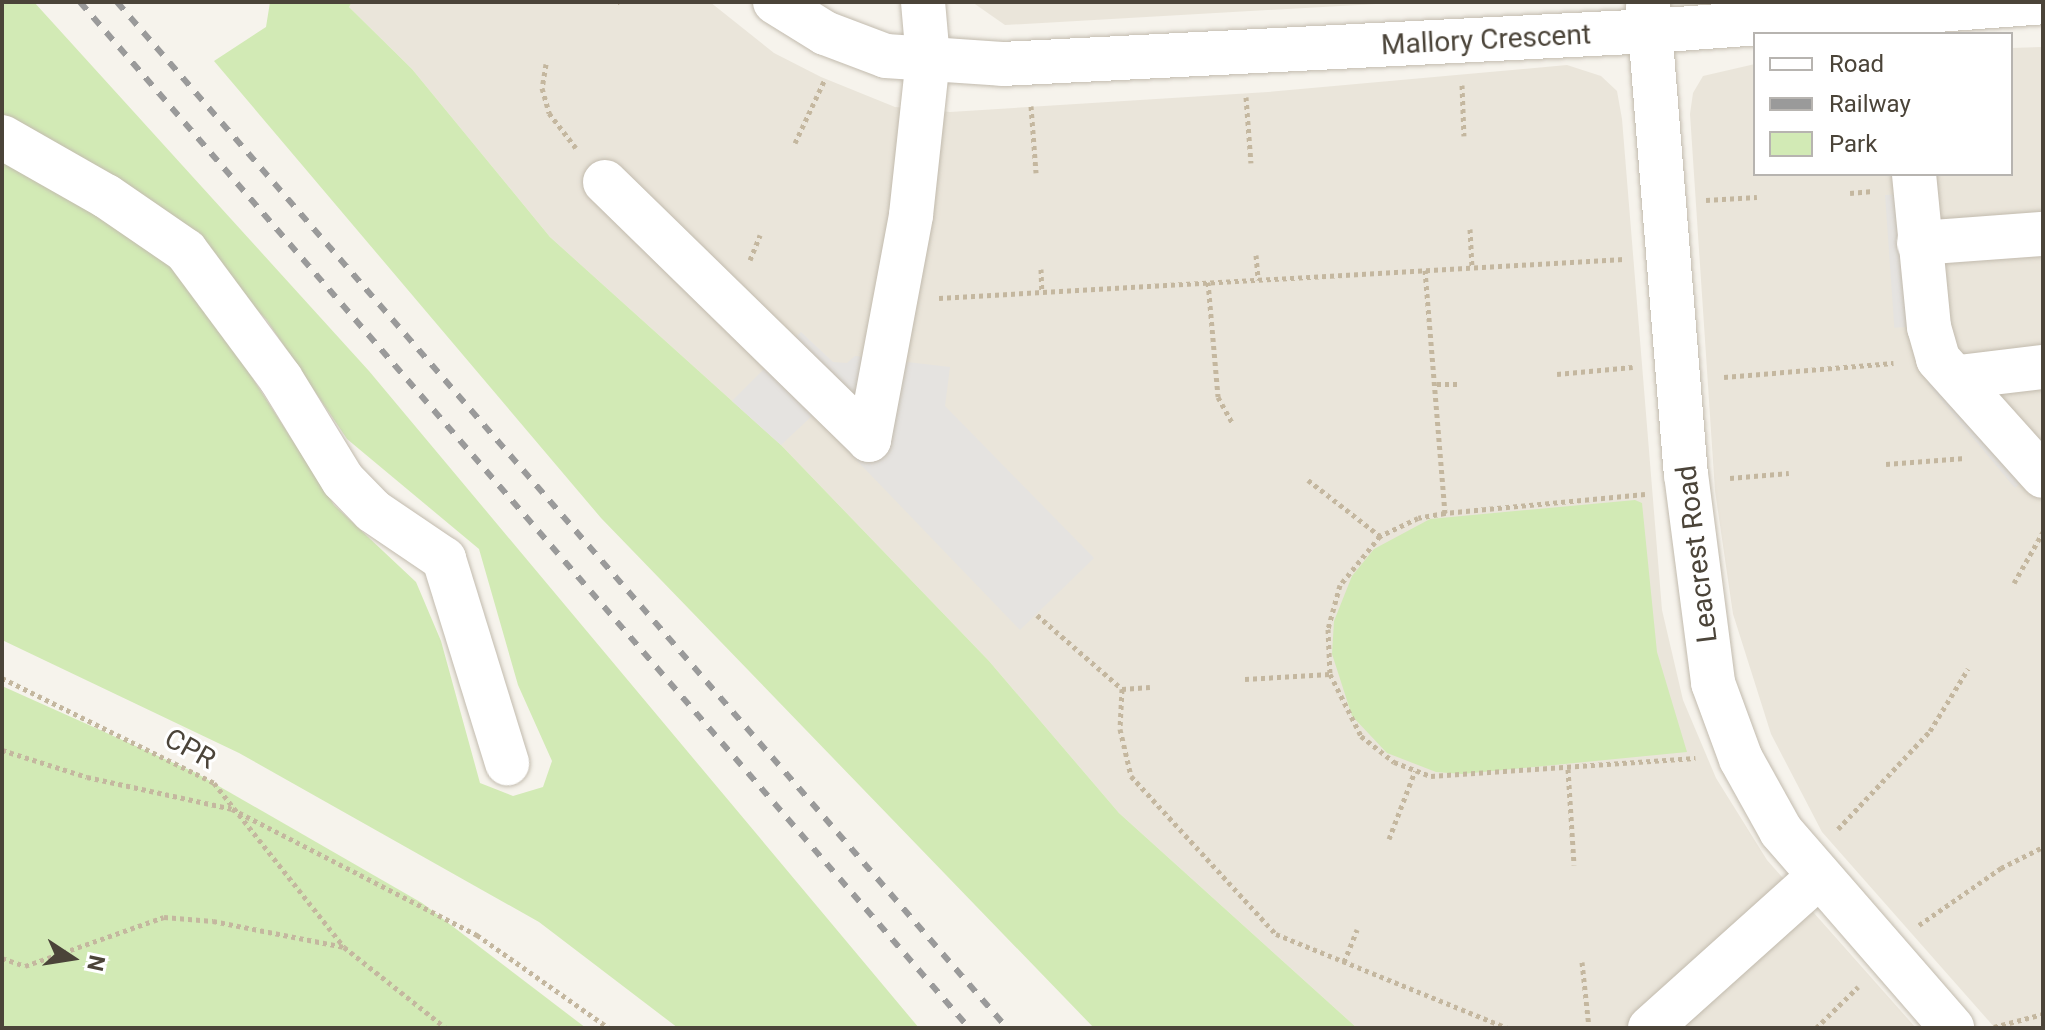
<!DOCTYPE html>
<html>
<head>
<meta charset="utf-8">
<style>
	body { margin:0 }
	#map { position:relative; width:2045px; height:1030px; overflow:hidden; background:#f6f3ec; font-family:Roboto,sans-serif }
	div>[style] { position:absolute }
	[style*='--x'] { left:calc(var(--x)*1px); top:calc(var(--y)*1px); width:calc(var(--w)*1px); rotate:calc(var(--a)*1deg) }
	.residential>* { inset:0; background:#eae5da }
	.green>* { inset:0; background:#d2eab5 }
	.parking>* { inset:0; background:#e5e3e0; transform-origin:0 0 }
	.path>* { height:5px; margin-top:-2.5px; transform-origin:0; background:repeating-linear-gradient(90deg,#c4b79f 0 4px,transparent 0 8px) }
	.roads { filter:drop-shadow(0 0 2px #c2bbae) drop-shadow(0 0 2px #c2bbae) }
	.minor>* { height:44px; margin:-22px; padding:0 22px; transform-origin:22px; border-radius:22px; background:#fff }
	.rail>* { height:6px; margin-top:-3px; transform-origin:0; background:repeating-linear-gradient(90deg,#9a9a9a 0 10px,transparent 0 20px) }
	span { translate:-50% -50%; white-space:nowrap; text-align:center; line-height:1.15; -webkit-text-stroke:6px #fff; paint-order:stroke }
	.street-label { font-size:28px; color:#4b4439 }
	.frame { position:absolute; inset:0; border:4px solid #4b4439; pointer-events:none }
	.legend { position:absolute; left:1753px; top:32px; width:260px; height:144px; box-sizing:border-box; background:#fff; border:2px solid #b7b4b0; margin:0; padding:10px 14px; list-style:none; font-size:24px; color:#4b4439 }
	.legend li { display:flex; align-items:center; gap:16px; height:40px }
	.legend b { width:40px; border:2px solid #b7b4b0 }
	.north { position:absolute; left:32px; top:918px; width:80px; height:80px; -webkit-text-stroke:6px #fff; paint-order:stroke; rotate:102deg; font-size:22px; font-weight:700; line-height:32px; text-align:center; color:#4b4439 }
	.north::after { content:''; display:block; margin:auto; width:28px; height:36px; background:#4b4439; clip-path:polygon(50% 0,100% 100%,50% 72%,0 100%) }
</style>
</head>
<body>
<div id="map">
	<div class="residential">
		<i style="clip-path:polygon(352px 2px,710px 2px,774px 53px,821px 77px,895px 107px,950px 112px,1268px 92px,1567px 65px,1601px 76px,1617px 91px,1622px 119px,1662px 610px,1683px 700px,1716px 778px,1767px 860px,1916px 1028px,1357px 1028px,1119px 813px,989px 661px,781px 445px,550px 237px,412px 69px,349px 7px)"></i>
		<i style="clip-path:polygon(972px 2px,1411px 2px,1005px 25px)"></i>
		<i style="clip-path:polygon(2043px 47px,2043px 1028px,1995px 1028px,1822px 832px,1771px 734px,1733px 614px,1715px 491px,1690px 114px,1693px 93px,1703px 76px,1755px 64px,1755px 174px,2011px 174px,2011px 48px)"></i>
	</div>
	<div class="green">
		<i style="clip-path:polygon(2px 2px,34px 2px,369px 371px,919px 1028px,678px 1028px,539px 922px,239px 753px,2px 640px,2px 152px,176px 259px,334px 505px,416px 582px,441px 641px,480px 783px,513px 796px,543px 787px,552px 761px,518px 685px,479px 549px,347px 439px,266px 319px,141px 196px,2px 115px)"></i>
		<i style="clip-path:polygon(270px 2px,352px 2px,349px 7px,412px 69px,550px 237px,781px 445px,989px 661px,1119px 813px,1357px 1028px,1094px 1028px,601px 518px,214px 61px,266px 27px)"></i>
		<i style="clip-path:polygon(1635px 500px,1642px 503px,1657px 652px,1687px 752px,1462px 774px,1436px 772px,1387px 753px,1352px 716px,1332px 654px,1334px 621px,1352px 576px,1374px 549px,1430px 519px)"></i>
		<i style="clip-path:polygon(2px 686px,196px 773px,422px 903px,586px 1028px,2px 1028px)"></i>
	</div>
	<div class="parking">
		<i style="left:1900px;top:194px;width:133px;height:15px;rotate:86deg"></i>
		<i style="clip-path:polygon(801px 332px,833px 362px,847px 363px,855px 356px,950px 367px,945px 406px,1094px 558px,1020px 630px,813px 415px,781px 445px,732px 401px)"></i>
		<i style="left:1940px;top:372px;width:137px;height:17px;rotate:50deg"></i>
	</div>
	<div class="path">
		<i style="--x:617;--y:3;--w:1;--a:-45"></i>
		<i style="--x:546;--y:64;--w:24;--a:99"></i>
		<i style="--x:542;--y:88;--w:26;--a:74"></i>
		<i style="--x:549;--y:113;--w:44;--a:52.4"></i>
		<i style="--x:1462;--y:85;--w:51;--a:87.8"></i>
		<i style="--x:1246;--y:97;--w:66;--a:85.7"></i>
		<i style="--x:1031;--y:106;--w:67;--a:85.7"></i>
		<i style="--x:795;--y:143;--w:71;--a:-64.9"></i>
		<i style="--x:1850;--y:193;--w:23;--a:-5"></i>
		<i style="--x:1706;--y:200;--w:51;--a:-3.4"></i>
		<i style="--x:1470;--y:229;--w:39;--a:87"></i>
		<i style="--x:1256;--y:255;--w:25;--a:85"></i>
		<i style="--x:750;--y:260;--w:27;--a:-68"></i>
		<i style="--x:1041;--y:269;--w:23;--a:88"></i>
		<i style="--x:1425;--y:270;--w:244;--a:85.3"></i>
		<i style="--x:1208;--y:282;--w:115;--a:85"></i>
		<i style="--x:1218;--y:397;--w:29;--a:61"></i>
		<i style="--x:939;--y:298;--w:686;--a:-3.26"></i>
		<i style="--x:1557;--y:374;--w:76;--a:-5.3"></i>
		<i style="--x:1724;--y:377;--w:170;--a:-4.7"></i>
		<i style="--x:1437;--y:384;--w:22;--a:0"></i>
		<i style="--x:1886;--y:464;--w:79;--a:-4.3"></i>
		<i style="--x:1730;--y:478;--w:59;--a:-4.8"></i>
		<i style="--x:1308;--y:480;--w:91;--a:37.9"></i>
		<i style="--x:1645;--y:494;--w:201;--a:174.6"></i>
		<i style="--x:1445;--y:513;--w:27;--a:170"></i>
		<i style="--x:1418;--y:518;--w:42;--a:154.7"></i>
		<i style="--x:1380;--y:536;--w:63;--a:129.2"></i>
		<i style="--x:1340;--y:585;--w:46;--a:105.3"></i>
		<i style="--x:1328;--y:629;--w:45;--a:87.5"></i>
		<i style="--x:1330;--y:674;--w:69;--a:63.4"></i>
		<i style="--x:1361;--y:736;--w:42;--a:38.2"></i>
		<i style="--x:1394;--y:762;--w:40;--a:21"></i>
		<i style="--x:1431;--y:776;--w:265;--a:-3.9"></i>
		<i style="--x:2014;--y:583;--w:59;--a:-60.4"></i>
		<i style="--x:1037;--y:615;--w:113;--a:41"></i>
		<i style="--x:1122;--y:689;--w:28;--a:-4"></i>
		<i style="--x:2;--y:678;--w:237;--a:26.3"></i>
		<i style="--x:214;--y:783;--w:209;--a:51.6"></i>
		<i style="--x:1245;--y:679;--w:85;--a:-3.4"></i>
		<i style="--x:1122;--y:689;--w:40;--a:92.9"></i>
		<i style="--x:1120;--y:729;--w:48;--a:76.8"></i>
		<i style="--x:1131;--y:776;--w:214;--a:47.5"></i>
		<i style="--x:1276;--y:934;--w:250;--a:22.1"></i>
		<i style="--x:2;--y:750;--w:89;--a:17.6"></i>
		<i style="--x:87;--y:777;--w:148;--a:12.4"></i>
		<i style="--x:232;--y:809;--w:276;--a:27.2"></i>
		<i style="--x:477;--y:935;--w:161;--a:35.2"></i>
		<i style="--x:1568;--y:769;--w:96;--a:86.4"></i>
		<i style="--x:1838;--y:829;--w:134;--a:-46.8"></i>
		<i style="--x:1930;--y:731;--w:73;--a:-58.5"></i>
		<i style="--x:1389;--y:839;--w:73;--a:-69.1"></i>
		<i style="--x:1919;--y:925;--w:100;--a:-34.8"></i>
		<i style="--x:2001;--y:868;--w:47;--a:-26.6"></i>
		<i style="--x:2;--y:958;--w:24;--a:19"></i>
		<i style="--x:25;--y:966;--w:147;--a:-19.4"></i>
		<i style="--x:164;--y:917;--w:49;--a:4.7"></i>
		<i style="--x:213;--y:921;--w:134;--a:11.2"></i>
		<i style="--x:344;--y:947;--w:130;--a:38.5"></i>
		<i style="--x:1344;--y:962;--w:35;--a:-68"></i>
		<i style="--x:1582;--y:962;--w:66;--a:83.9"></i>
		<i style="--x:1994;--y:1027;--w:51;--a:-14.9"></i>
		<i style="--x:1816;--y:1028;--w:59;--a:-44.3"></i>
	</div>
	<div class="roads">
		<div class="minor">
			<i style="--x:775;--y:2;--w:59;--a:31.8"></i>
			<i style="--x:825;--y:33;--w:65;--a:20.7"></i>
			<i style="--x:886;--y:56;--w:116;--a:3.9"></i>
			<i style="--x:1002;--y:64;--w:650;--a:-2.91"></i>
			<i style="--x:1651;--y:31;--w:393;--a:-4.2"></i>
			<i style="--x:1648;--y:4;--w:472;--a:85.4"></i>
			<i style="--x:1686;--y:474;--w:211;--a:82.6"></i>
			<i style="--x:1713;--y:683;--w:81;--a:69.8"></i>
			<i style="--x:1741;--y:759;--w:82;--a:60.9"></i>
			<i style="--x:1781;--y:831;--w:261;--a:49"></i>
			<i style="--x:2;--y:137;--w:120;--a:29.6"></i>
			<i style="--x:106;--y:196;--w:97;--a:34.5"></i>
			<i style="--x:186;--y:251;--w:159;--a:53.4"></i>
			<i style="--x:281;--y:379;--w:119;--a:58.5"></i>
			<i style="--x:343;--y:480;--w:43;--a:45.9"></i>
			<i style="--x:373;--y:511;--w:86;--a:34.1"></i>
			<i style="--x:444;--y:559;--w:214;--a:72.8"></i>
			<i style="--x:1914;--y:174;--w:154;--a:84.4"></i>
			<i style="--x:1929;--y:327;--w:33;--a:74"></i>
			<i style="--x:1938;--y:359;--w:157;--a:48.1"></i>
			<i style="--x:605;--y:182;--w:369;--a:44.3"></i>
			<i style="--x:1919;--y:243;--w:124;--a:-4.2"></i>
			<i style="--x:1959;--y:377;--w:85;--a:-6.8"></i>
			<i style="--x:869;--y:440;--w:229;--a:-79.4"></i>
			<i style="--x:911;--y:215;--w:157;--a:-83.8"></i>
			<i style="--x:928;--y:59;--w:57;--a:-95"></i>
			<i style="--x:1650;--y:1028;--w:224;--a:-41.9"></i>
		</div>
	</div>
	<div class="rail">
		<i style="--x:80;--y:2;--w:1358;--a:49.09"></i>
		<i style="--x:117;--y:2;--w:1358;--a:49.06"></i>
	</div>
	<div class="street-label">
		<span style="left:1486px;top:40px;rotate:-3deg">Mallory Crescent</span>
		<span style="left:1697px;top:554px;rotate:-97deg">Leacrest Road</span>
		<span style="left:190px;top:749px;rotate:29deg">CPR</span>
	</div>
	<div class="frame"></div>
	<ul class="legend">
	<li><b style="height:10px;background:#fff"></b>Road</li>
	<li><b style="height:10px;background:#9a9a9a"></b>Railway</li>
	<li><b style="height:22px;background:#d2eab5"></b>Park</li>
	</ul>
	<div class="north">N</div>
</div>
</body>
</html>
